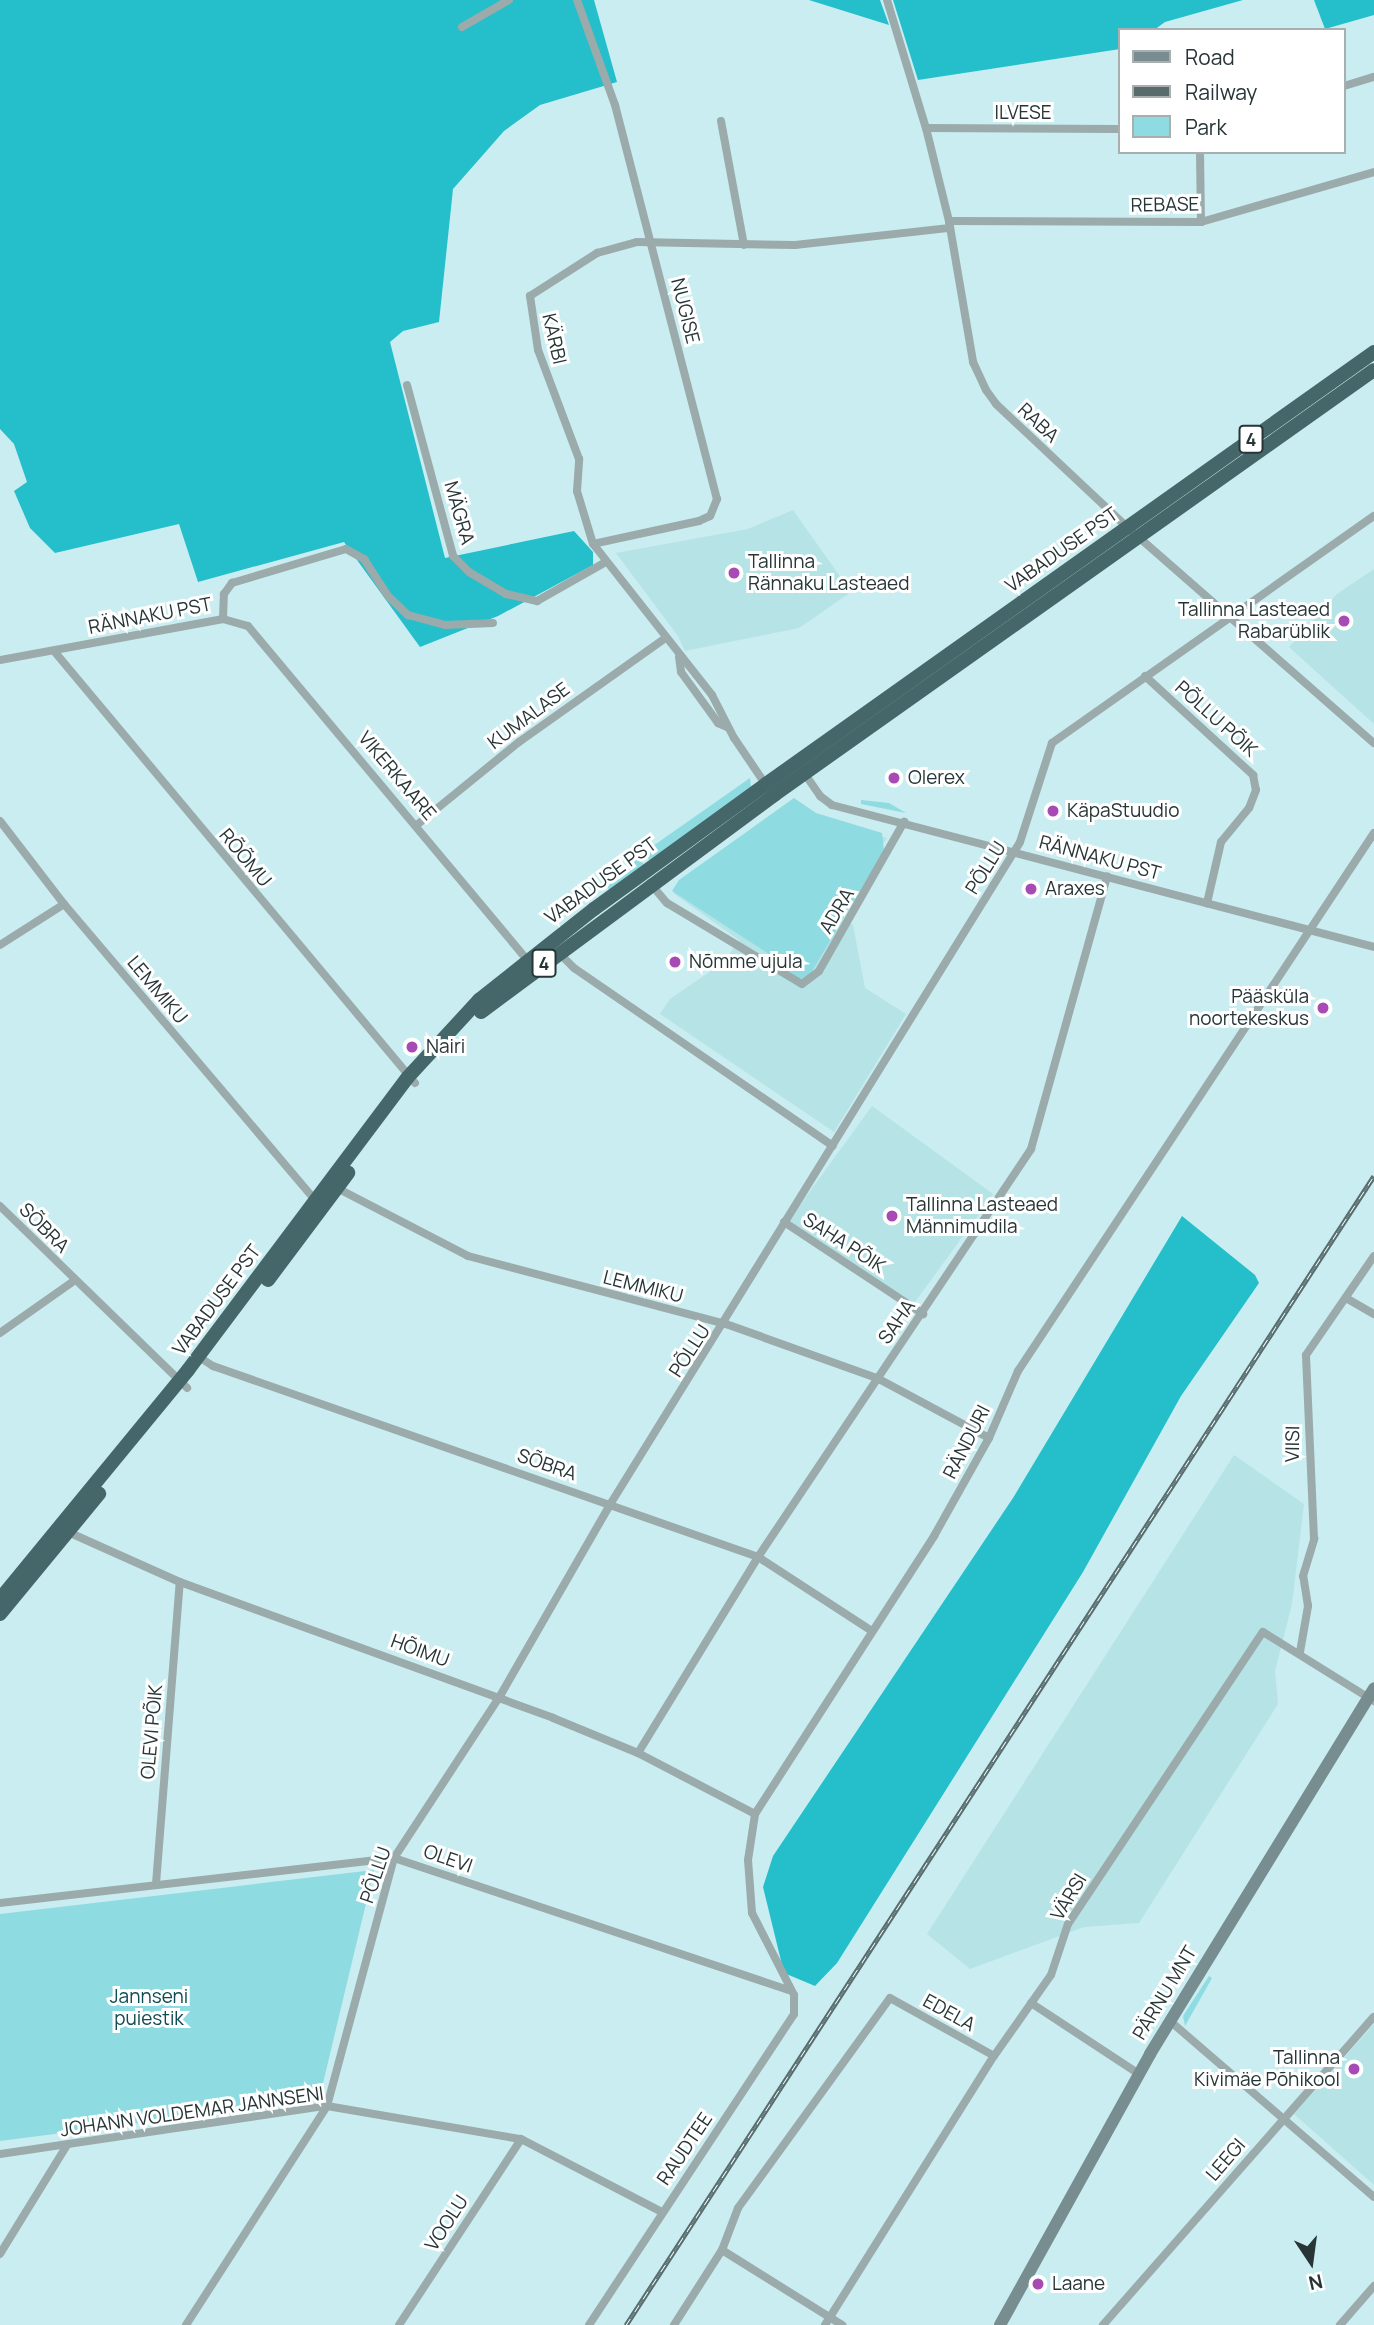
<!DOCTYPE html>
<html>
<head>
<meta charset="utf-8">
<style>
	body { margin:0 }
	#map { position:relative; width:1374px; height:2325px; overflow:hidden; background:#c9edf0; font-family:Manrope,sans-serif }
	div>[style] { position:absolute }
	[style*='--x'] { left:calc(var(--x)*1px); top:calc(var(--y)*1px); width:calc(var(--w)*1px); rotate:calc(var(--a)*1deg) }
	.built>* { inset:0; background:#b6e3e6; transform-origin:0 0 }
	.green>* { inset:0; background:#8edce2 }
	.forest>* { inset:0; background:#24bfca }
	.street>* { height:8px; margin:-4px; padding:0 4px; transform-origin:4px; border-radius:4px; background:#9baaab }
	.secondary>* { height:12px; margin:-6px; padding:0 6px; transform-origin:6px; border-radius:6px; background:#778d8f }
	.highway>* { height:14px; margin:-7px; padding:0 7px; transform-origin:7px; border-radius:7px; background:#466769 }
	.rail>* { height:5px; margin-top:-2.5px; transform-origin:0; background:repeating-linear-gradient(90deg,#fff 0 8px,#586c6e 0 16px); box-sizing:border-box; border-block:2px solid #586c6e }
	.dots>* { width:19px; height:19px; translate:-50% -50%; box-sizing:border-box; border:4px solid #fff; border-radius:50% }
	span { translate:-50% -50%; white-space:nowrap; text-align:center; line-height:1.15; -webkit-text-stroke:6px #fff; paint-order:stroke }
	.shield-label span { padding:2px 5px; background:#fff; border:2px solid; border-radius:5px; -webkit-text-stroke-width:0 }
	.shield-label { font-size:18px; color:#273536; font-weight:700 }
	.street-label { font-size:19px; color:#273536 }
	.poi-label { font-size:19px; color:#273536 }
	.left { translate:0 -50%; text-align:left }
	.right { translate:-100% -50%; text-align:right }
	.park-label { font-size:19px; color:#0d4c50 }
	.legend { position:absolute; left:1118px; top:28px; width:228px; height:126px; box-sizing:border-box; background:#fff; border:2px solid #a9aeaf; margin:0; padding:9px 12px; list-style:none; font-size:21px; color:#273536 }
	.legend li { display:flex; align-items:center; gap:14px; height:35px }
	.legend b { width:35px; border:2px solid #a9aeaf }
	.north { position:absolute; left:1276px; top:2227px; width:70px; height:70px; -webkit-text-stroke:5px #fff; paint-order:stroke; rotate:167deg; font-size:19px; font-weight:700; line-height:28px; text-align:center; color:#273536 }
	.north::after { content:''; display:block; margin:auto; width:24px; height:32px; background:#273536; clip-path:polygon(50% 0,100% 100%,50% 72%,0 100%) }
</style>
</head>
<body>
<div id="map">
	<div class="built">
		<i style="clip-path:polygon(793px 510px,851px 592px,799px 628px,685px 651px,678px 636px,616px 553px,748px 529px)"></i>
		<i style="clip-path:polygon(1374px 569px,1374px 724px,1289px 647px,1337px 594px)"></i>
		<i style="clip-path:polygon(788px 812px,887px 838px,839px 917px,853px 925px,865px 988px,906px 1014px,834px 1132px,660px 1014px,670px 999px,724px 962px,739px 940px,673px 893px)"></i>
		<i style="left:872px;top:1106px;width:150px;height:142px;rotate:36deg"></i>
		<i style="clip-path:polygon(1234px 1455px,1304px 1504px,1292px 1604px,1275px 1671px,1278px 1704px,1139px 1923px,1084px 1927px,970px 1969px,927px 1934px)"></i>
		<i style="clip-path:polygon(1374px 2024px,1374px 2185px,1294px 2114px)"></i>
	</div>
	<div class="green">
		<i style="clip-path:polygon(750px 778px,751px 787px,650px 861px,643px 853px)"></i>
		<i style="clip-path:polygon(794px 798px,816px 813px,882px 833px,884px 851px,808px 978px,797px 979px,768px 963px,772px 956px,672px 891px,679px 880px)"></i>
		<i style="clip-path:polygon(861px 800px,889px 803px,906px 813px,861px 804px)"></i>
		<i style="clip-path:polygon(636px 858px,644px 864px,609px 890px,605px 882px)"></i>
		<i style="clip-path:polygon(374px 1870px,319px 2100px,0 2141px,0 1914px)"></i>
		<i style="clip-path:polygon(1209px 1976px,1212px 1978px,1185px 2026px,1183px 2016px)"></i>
	</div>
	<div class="forest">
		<i style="clip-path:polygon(0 0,594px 0,617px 82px,540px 105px,504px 131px,453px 189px,439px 322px,403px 331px,390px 342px,445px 558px,574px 531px,593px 552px,593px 565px,498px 616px,420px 647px,344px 542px,198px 582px,179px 524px,55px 553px,30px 528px,14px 491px,27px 482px,14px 444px,0 429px)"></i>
		<i style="clip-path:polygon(809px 0,880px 0,889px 25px)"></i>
		<i style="clip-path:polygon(893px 0,1243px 0,1165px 22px,1154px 30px,1120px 30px,1120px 49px,918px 80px)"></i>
		<i style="clip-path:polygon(1314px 0,1374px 0,1374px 15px,1325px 29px)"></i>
		<i style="clip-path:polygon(1182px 1216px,1255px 1275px,1259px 1283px,1181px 1396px,1083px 1572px,837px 1963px,815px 1986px,784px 1973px,763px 1887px,773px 1856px,1013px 1498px)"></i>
	</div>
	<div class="street">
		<i style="--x:577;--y:0;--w:112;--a:70.1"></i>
		<i style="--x:615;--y:105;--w:407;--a:75.5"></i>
		<i style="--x:717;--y:499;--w:18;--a:112"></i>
		<i style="--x:710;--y:516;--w:12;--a:156"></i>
		<i style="--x:699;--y:521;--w:108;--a:167.8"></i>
		<i style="--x:887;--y:0;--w:134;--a:73.1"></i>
		<i style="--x:926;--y:128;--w:96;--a:76.1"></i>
		<i style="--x:949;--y:221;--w:143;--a:80.3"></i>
		<i style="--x:973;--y:362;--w:31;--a:65"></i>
		<i style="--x:986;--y:390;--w:17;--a:54"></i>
		<i style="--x:996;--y:404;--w:180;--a:43.2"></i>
		<i style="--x:1127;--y:527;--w:328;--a:41.2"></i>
		<i style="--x:462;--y:27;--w:54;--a:-29.9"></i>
		<i style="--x:1344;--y:86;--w:31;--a:-17"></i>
		<i style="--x:721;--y:121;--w:126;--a:79.5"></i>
		<i style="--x:926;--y:128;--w:194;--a:0.3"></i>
		<i style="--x:1200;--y:152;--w:70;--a:89.2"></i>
		<i style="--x:949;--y:221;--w:252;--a:0.2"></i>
		<i style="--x:1201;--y:222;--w:180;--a:-16.1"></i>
		<i style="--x:407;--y:385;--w:177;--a:74.9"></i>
		<i style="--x:453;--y:556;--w:23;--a:45"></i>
		<i style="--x:469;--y:572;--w:43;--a:30.7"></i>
		<i style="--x:506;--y:594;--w:32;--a:13"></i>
		<i style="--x:537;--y:601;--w:79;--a:-29.5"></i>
		<i style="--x:223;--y:619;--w:25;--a:-88"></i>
		<i style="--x:224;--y:594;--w:14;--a:-54"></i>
		<i style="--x:232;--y:583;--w:119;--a:-16.6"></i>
		<i style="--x:346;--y:549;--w:21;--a:29"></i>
		<i style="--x:364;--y:559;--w:44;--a:57"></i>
		<i style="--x:388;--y:596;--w:28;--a:44"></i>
		<i style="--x:408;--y:615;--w:38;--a:15"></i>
		<i style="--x:445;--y:625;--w:48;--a:-2.4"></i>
		<i style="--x:54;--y:651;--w:563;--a:50.12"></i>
		<i style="--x:679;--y:657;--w:15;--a:82"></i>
		<i style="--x:681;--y:672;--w:63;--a:54"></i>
		<i style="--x:718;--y:723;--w:10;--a:24"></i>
		<i style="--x:0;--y:660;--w:227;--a:-10.4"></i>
		<i style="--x:223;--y:619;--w:26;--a:16"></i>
		<i style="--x:248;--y:626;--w:441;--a:50.1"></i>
		<i style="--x:1145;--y:676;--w:147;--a:42.5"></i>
		<i style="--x:1253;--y:775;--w:15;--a:79"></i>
		<i style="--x:1256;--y:790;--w:19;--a:111"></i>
		<i style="--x:1249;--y:808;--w:44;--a:129.5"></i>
		<i style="--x:1221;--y:842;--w:63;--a:102.9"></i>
		<i style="--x:802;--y:770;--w:32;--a:55"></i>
		<i style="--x:820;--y:796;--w:15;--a:37"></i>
		<i style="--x:832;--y:805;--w:560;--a:14.68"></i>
		<i style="--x:766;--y:785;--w:57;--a:-124.2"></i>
		<i style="--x:734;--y:738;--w:48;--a:-117.1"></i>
		<i style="--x:712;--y:695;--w:192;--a:-128.2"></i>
		<i style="--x:593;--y:544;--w:55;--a:-106.8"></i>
		<i style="--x:577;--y:491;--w:32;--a:-86"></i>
		<i style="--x:579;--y:459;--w:116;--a:-110.6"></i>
		<i style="--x:538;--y:350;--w:55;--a:-98.4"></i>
		<i style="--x:530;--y:296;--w:80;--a:-32.7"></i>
		<i style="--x:597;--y:253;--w:41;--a:-15.4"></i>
		<i style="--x:637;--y:242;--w:158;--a:1.1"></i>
		<i style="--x:795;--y:245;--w:156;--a:-6.3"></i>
		<i style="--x:0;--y:821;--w:105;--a:52.4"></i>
		<i style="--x:64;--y:904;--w:392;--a:49.7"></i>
		<i style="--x:418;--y:824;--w:130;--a:-39.1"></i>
		<i style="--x:519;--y:742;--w:178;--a:-35.4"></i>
		<i style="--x:650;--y:883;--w:26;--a:50"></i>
		<i style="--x:667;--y:903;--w:157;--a:31"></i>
		<i style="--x:802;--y:984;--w:21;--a:-37"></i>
		<i style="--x:819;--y:971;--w:172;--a:-60.3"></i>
		<i style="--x:0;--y:945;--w:76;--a:-32.6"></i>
		<i style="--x:558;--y:952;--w:23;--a:45"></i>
		<i style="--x:574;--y:968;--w:314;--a:34.5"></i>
		<i style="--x:335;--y:1187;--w:150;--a:27.4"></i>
		<i style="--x:468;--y:1256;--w:267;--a:14.8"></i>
		<i style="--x:726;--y:1324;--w:160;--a:19.7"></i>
		<i style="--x:877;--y:1378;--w:127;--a:28.2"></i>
		<i style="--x:0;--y:1206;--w:261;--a:44.2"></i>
		<i style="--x:784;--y:1222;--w:167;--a:33.5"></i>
		<i style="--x:1346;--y:1298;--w:32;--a:30"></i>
		<i style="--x:0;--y:1333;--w:92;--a:-35.2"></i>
		<i style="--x:199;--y:1357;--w:17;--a:33"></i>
		<i style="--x:213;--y:1366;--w:577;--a:19.31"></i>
		<i style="--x:758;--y:1557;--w:136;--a:33"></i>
		<i style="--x:68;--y:1532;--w:123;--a:24.1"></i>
		<i style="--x:180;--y:1582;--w:397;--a:20"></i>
		<i style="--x:553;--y:1718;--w:92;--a:22.4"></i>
		<i style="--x:638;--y:1753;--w:132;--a:27.5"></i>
		<i style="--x:1300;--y:1652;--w:47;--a:-80.1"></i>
		<i style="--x:1308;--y:1606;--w:30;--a:-99"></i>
		<i style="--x:1303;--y:1576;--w:39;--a:-73"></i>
		<i style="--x:1314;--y:1539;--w:184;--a:-92.5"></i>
		<i style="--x:1306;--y:1355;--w:120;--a:-55.5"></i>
		<i style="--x:638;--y:1753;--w:230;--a:-58.5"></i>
		<i style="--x:758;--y:1557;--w:491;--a:-56.2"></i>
		<i style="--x:1031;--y:1149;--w:283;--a:-74.4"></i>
		<i style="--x:156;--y:1884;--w:303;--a:-85.5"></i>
		<i style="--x:0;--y:1903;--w:397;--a:-6.5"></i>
		<i style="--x:394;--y:1858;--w:416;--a:18.5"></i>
		<i style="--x:1031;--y:2003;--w:129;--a:33.3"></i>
		<i style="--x:1170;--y:2021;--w:269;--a:40.8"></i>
		<i style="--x:0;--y:2154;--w:331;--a:-8.4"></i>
		<i style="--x:327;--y:2106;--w:197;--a:9.7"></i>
		<i style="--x:521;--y:2139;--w:159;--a:27.4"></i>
		<i style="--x:722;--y:2250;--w:142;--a:32"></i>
		<i style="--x:0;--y:2254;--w:128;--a:-58.4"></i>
		<i style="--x:186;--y:2325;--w:260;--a:-57.2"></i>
		<i style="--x:327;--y:2106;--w:257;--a:-74.9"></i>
		<i style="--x:394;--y:1858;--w:194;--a:-56.8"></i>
		<i style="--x:500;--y:1696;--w:223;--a:-60.1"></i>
		<i style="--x:611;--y:1503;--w:777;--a:-58.25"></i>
		<i style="--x:1020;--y:842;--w:104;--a:-72.1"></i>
		<i style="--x:1052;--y:743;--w:394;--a:-35.2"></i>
		<i style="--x:399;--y:2325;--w:222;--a:-56.7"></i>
		<i style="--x:589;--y:2325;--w:372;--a:-56.6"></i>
		<i style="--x:794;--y:2014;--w:19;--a:-90"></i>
		<i style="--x:794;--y:1995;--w:92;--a:-117.1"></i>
		<i style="--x:752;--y:1913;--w:53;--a:-94.3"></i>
		<i style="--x:748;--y:1860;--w:47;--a:-81.3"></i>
		<i style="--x:755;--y:1814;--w:331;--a:-57.2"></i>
		<i style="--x:934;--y:1536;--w:112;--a:-60.7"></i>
		<i style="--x:989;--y:1438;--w:73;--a:-66.6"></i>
		<i style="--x:1018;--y:1371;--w:645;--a:-56.51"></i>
		<i style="--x:674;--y:2325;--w:89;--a:-57.4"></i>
		<i style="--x:722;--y:2250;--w:45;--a:-69.1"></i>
		<i style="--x:738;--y:2208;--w:259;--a:-54.1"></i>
		<i style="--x:890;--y:1998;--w:119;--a:29.1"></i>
		<i style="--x:825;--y:2325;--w:318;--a:-57.9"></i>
		<i style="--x:994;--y:2056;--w:99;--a:-54.9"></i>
		<i style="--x:1051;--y:1975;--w:54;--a:-71.6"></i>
		<i style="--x:1068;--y:1924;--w:351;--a:-56.3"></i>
		<i style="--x:1263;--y:1632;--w:131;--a:31.9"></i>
		<i style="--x:1103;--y:2325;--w:410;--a:-48.7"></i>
		<i style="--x:1340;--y:2325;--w:52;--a:-48.9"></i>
	</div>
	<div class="secondary">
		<i style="--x:1000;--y:2325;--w:310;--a:-61"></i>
		<i style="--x:1150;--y:2054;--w:429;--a:-58.5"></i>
	</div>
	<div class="highway">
		<i style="--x:481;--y:1012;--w:365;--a:-36.5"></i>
		<i style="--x:774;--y:795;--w:735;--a:-35.31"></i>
		<i style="--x:268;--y:1280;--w:134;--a:-53.2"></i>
		<i style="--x:0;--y:1599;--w:296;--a:-50.6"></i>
		<i style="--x:188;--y:1370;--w:366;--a:-53.1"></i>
		<i style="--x:408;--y:1077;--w:105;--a:-47.3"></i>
		<i style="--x:479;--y:1000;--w:147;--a:-38.4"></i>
		<i style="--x:594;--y:909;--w:213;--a:-36"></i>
		<i style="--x:766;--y:784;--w:746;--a:-35.39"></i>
		<i style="--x:0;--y:1614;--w:156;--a:-50.5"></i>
	</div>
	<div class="rail">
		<i style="--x:626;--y:2325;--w:1371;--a:-56.94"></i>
	</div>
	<div class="dots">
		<i style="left:734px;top:573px;background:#a84ab3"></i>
		<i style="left:1344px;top:621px;background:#a84ab3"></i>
		<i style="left:894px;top:778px;background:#a84ab3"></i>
		<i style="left:1053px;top:811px;background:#a84ab3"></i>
		<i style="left:1031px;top:889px;background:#a84ab3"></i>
		<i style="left:675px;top:962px;background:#a84ab3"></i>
		<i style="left:1323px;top:1008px;background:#a84ab3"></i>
		<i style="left:412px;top:1047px;background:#a84ab3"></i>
		<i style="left:892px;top:1216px;background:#a84ab3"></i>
		<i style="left:1354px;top:2069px;background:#a84ab3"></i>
		<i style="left:1038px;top:2284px;background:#a84ab3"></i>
	</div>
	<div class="shield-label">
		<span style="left:1251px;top:439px">4</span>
		<span style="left:544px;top:963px">4</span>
	</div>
	<div class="street-label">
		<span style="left:1023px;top:113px">ILVESE</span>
		<span style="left:1165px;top:205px;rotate:-1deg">REBASE</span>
		<span style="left:685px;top:311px;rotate:76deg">NUGISE</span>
		<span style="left:554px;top:339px;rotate:77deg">KÄRBI</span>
		<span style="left:1038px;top:423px;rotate:43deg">RABA</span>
		<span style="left:459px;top:513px;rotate:74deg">MÄGRA</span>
		<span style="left:1062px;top:550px;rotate:-35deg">VABADUSE PST</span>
		<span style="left:150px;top:616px;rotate:-11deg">RÄNNAKU PST</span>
		<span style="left:529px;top:716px;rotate:-37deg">KUMALASE</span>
		<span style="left:1216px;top:719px;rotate:42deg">PÕLLU PÕIK</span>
		<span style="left:397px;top:776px;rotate:50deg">VIKERKAARE</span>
		<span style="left:245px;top:858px;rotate:50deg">RÕÕMU</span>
		<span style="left:1100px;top:858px;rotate:15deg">RÄNNAKU PST</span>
		<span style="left:986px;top:868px;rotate:-58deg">PÕLLU</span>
		<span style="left:601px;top:881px;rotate:-36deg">VABADUSE PST</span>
		<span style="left:837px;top:911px;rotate:-59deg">ADRA</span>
		<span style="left:157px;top:990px;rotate:50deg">LEMMIKU</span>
		<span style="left:44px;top:1228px;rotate:45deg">SÕBRA</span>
		<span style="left:844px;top:1243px;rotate:33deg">SAHA PÕIK</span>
		<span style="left:643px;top:1287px;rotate:14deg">LEMMIKU</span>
		<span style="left:217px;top:1300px;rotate:-53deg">VABADUSE PST</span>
		<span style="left:897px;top:1322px;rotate:-55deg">SAHA</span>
		<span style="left:690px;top:1351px;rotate:-57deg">PÕLLU</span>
		<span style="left:967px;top:1442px;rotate:-63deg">RÄNDURI</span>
		<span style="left:1293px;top:1444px;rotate:-89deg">VIISI</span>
		<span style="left:547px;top:1465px;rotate:19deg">SÕBRA</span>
		<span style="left:420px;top:1651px;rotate:20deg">HÕIMU</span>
		<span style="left:152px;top:1732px;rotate:-85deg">OLEVI PÕIK</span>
		<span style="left:448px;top:1859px;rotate:19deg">OLEVI</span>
		<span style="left:376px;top:1875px;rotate:-71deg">PÕLLU</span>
		<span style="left:1069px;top:1897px;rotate:-59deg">VÄRSI</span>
		<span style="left:1165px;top:1993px;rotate:-59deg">PÄRNU MNT</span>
		<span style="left:949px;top:2013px;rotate:29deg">EDELA</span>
		<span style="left:192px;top:2112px;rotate:-8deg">JOHANN VOLDEMAR JANNSENI</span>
		<span style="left:685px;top:2149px;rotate:-56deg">RAUDTEE</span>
		<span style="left:1226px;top:2160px;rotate:-49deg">LEEGI</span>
		<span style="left:447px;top:2223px;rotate:-57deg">VOOLU</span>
	</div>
	<div class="poi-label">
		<span class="left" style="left:748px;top:573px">Tallinna<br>Rännaku Lasteaed</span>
		<span class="right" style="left:1330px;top:621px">Tallinna Lasteaed<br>Rabarüblik</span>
		<span class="left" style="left:908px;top:778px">Olerex</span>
		<span class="left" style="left:1067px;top:811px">KäpaStuudio</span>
		<span class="left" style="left:1045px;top:889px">Araxes</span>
		<span class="left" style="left:689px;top:962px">Nõmme ujula</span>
		<span class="right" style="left:1309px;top:1008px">Pääsküla<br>noortekeskus</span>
		<span class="left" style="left:426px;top:1047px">Nairi</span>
		<span class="left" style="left:906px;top:1216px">Tallinna Lasteaed<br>Männimudila</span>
		<span class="right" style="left:1340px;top:2069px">Tallinna<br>Kivimäe Põhikool</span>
		<span class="left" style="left:1052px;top:2284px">Laane</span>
	</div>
	<div class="park-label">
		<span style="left:149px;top:2008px">Jannseni<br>puiestik</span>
	</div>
	<ul class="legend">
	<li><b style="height:9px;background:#778d8f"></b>Road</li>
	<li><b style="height:9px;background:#586c6e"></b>Railway</li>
	<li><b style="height:19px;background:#8edce2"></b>Park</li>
	</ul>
	<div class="north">N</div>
</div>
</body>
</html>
